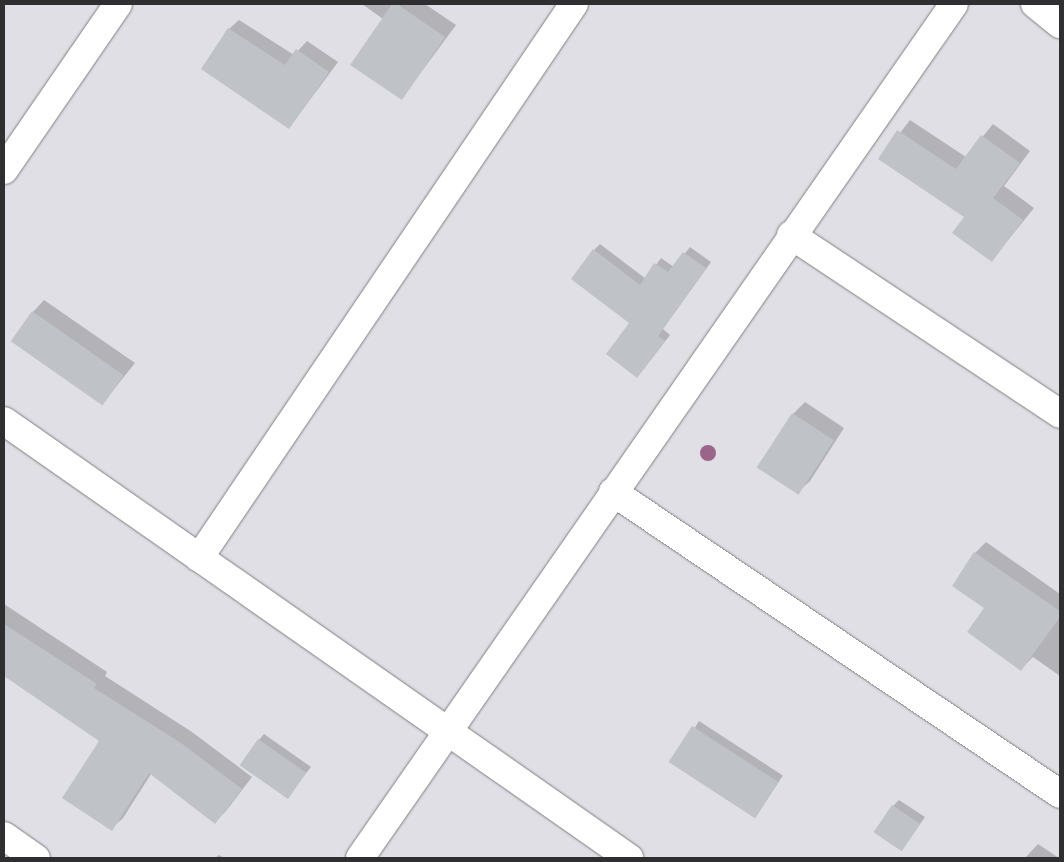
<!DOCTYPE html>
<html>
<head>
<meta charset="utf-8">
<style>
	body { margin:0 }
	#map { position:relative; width:1064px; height:862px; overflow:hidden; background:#dfdfe5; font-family:Georgia,serif }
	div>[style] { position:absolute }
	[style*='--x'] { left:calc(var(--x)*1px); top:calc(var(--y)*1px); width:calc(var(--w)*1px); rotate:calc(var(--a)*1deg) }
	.shadow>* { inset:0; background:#0003; transform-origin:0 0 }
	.building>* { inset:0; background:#bfc3c8; transform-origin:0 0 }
	.roads { filter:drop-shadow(0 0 1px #7e7e84) drop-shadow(0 0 1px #7e7e84) }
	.street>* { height:28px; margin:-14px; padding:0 14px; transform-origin:14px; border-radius:14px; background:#fff }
	.trees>* { width:16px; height:16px; margin:-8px; border-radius:50%; background:#9b6489 }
	span { translate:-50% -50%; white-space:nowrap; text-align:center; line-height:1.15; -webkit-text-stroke:4px #fff; paint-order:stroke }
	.frame { position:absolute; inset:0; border:5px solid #2f2f32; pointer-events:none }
</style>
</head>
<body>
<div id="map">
	<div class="shadow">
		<i style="clip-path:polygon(362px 4px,425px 4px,456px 25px,402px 98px,383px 19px)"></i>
		<i style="clip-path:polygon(239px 20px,294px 55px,307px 41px,338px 62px,289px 128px,229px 29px)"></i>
		<i style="clip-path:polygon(910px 120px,966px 157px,993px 124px,1030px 151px,1004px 186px,1034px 208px,992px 260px,966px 216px,880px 159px)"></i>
		<i style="clip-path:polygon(600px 244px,646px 279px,661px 258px,674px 267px,690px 247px,711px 262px,663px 329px,670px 335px,643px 370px,631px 323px,594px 250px)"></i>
		<i style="clip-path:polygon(44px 300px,135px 363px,103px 403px,33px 312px)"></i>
		<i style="clip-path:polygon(805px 402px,844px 428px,810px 481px,798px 492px,758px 467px,793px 414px)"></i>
		<i style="clip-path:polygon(986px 542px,1060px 594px,1060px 676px,1033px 657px,1020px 670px,986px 607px,975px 553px)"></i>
		<i style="clip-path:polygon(4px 604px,107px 672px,105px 676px,192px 732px,252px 777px,226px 811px,215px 822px,151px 774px,123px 818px,111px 829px,101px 740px,4px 675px)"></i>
		<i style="left:699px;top:721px;width:100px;height:50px;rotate:33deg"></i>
		<i style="clip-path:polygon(264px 734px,311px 767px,287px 797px,259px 740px)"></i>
		<i style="clip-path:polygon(899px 800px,925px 817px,902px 850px,893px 806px)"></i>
		<i style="clip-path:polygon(1038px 844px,1059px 858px,1025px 858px)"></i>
		<i style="clip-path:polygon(219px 855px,224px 858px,215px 858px)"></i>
	</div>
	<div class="building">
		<i style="clip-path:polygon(392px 4px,397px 4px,445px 37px,402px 100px,350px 65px)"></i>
		<i style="clip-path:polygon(228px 28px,285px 65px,296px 49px,329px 72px,289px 129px,201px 69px)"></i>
		<i style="clip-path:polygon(897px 130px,956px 169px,981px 135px,1020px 163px,993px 198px,1023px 220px,992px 262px,952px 233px,964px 217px,878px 159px)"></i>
		<i style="clip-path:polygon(593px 249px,640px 285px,654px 263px,668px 272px,683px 252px,706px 268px,658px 336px,665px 341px,637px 378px,606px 354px,629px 323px,571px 279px)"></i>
		<i style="left:32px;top:311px;width:112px;height:37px;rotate:35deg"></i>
		<i style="left:792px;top:413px;width:50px;height:65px;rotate:33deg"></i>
		<i style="clip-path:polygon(974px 552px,1060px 611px,1060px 617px,1021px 671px,967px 632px,984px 608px,952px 586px)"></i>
		<i style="clip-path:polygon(4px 624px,97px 684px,94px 688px,181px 743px,242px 789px,215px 824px,149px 773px,112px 831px,62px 798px,99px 741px,4px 676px)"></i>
		<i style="left:692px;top:726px;width:103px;height:43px;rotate:33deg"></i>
		<i style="left:258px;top:739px;width:59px;height:32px;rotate:35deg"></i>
		<i style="left:892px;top:805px;width:34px;height:33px;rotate:34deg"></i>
	</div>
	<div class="roads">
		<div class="street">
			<i style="--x:1035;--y:4;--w:32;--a:39"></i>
			<i style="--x:4;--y:170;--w:201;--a:-55.5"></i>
			<i style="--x:791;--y:235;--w:323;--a:33.6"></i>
			<i style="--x:4;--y:421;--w:763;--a:34.96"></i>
			<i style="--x:613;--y:492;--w:539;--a:34.04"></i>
			<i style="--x:199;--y:558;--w:669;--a:-55.91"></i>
			<i style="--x:4;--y:836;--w:39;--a:35"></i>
			<i style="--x:360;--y:858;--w:1040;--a:-55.18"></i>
		</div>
	</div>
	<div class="trees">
		<i style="left:708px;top:453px"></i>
	</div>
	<div class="frame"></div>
</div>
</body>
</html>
